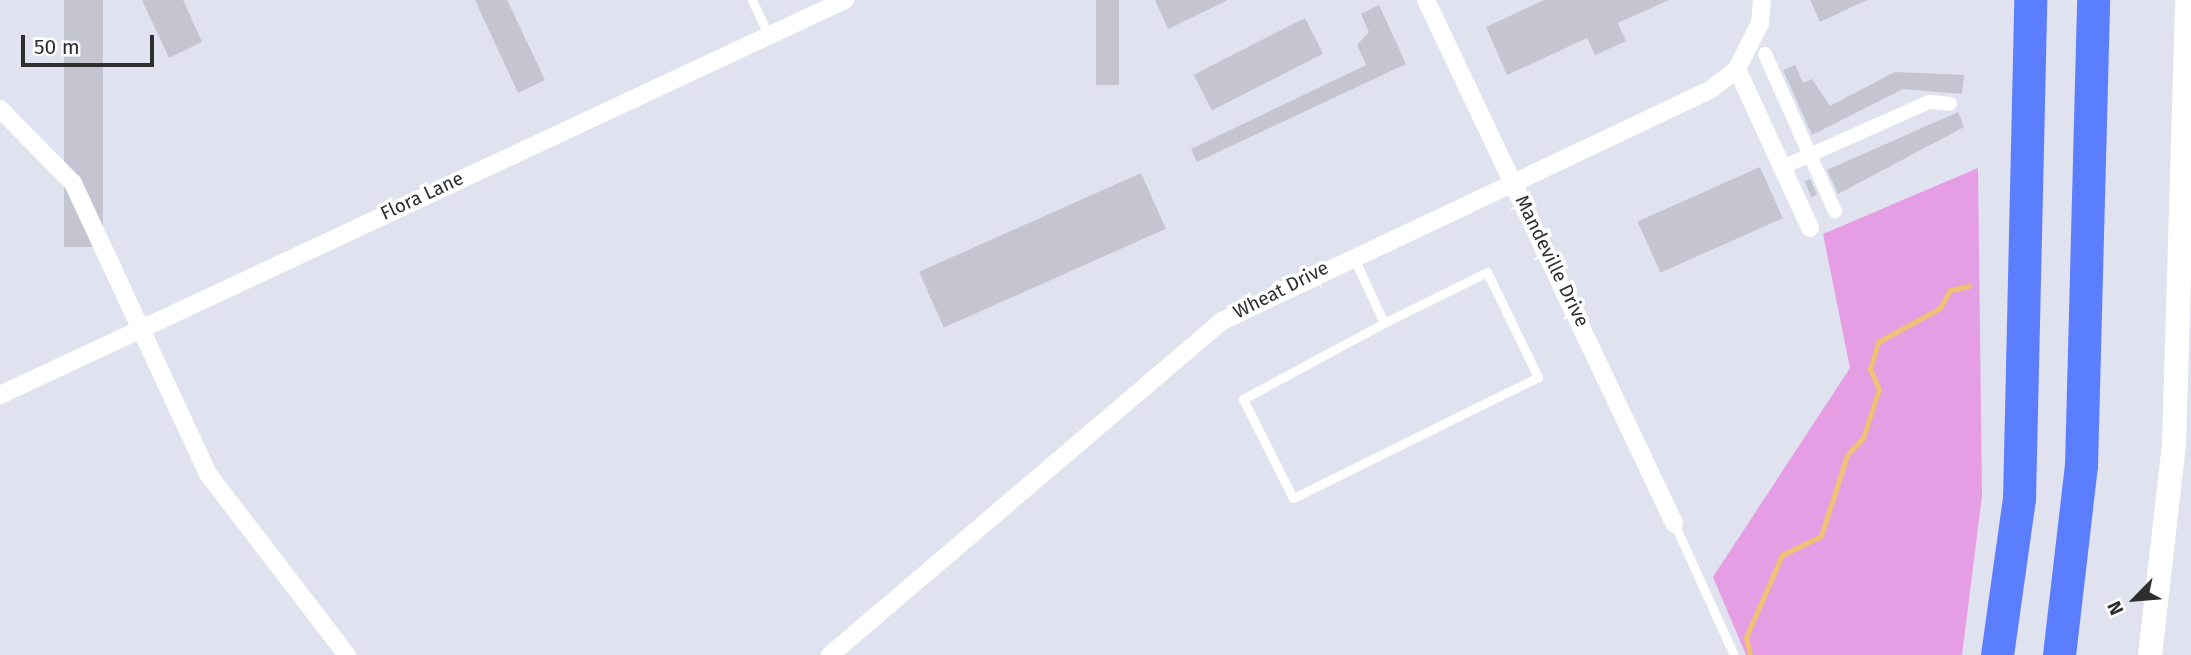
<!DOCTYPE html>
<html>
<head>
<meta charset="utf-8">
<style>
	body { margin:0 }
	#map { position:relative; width:2191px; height:655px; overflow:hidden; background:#e0e2ef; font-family:"Fira Sans",sans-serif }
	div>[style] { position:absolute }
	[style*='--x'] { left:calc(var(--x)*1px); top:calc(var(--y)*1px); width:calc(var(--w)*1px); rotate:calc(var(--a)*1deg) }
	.green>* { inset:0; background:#e59de4 }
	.stream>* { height:5px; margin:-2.5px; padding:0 2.5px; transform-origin:2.5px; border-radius:2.5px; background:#f0c174 }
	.building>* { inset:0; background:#c5c5d2; transform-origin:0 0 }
	.service>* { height:9px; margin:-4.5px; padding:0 4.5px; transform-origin:4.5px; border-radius:4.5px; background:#fff }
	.pedestrian>* { height:14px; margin:-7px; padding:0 7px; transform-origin:7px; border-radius:7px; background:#fff }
	.minor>* { height:18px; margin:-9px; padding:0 9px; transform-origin:9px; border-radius:9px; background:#fff }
	.secondary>* { height:24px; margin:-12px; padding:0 12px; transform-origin:12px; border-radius:12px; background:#fff }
	.motorway>* { height:33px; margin:-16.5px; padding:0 16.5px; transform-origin:16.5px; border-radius:16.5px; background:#5b7eff }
	span { translate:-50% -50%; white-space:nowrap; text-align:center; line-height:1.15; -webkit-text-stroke:7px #fff; paint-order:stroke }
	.street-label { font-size:19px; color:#2e2e2e }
	.north { position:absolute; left:2100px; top:564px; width:70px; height:70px; -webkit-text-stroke:5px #fff; paint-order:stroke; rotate:245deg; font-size:19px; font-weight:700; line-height:28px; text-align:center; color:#2e2e2e }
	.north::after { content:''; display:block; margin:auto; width:24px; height:32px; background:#2e2e2e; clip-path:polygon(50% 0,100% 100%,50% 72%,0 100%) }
	.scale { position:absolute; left:21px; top:35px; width:133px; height:32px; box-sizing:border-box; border:4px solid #2e2e2e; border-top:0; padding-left:9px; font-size:21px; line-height:24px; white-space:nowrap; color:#2e2e2e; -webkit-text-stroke:5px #fff; paint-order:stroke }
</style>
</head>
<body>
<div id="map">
	<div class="green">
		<i style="clip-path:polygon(1978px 168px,1982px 496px,1962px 655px,1746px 655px,1713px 577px,1850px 368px,1823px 234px)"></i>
	</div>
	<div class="stream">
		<i style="--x:1750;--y:655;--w:18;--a:-103"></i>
		<i style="--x:1746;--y:637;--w:90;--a:-66.3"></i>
		<i style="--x:1782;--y:555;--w:43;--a:-26"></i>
		<i style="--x:1821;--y:536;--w:85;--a:-72.2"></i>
		<i style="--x:1847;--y:455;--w:23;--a:-47"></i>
		<i style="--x:1863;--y:438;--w:52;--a:-71.9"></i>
		<i style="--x:1879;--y:389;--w:22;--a:-114"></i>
		<i style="--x:1870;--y:369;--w:28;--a:-73"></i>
		<i style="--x:1878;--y:342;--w:71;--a:-28.7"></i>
		<i style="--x:1940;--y:308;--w:21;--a:-61"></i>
		<i style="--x:1950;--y:290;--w:19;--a:-12"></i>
	</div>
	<div class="building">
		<i style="left:64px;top:0;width:39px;height:247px"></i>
		<i style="clip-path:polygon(142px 0,183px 0,202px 42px,169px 58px)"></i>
		<i style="clip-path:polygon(475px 0,507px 0,545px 80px,518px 93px)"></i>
		<i style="left:1096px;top:0;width:23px;height:85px"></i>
		<i style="clip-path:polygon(1155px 0,1228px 0,1168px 29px)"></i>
		<i style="clip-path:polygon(1544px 0,1669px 0,1618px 23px,1626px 41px,1595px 55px,1587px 38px,1507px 75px,1486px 27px)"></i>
		<i style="clip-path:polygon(1810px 0,1867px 0,1820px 22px)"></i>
		<i style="clip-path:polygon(1379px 5px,1406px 64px,1197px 162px,1191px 149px,1366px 65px,1357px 45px,1369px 32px,1361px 14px)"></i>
		<i style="left:1305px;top:18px;width:40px;height:125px;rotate:63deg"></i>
		<i style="clip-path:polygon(1795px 65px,1803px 83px,1812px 79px,1830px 106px,1895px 72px,1964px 75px,1962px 94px,1903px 89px,1812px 135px,1783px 70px)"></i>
		<i style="clip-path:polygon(1958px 112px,1964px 127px,1838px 194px,1827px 170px)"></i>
		<i style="left:1760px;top:167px;width:56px;height:134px;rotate:66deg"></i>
		<i style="left:1141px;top:173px;width:61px;height:243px;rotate:66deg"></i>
		<i style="left:1810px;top:179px;width:17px;height:6px;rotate:66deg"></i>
	</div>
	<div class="service">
		<i style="--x:752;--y:0;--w:38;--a:65"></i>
		<i style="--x:1353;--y:256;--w:74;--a:65.2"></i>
		<i style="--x:1384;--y:323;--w:115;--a:-26.3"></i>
		<i style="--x:1487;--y:272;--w:117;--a:64.1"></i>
		<i style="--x:1538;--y:377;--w:273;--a:153.7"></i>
		<i style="--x:1293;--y:498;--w:111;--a:-116.8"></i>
		<i style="--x:1243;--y:399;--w:160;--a:-28.3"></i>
		<i style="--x:1674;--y:523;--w:145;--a:65.6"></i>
	</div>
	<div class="pedestrian">
		<i style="--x:1765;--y:54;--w:172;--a:66"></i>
		<i style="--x:1783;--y:167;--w:160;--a:-24"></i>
		<i style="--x:1929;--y:102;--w:21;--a:5"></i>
	</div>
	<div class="minor">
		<i style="--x:1426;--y:0;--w:579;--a:64.63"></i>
		<i style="--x:1737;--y:69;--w:175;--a:65.3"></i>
		<i style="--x:0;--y:109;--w:104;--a:45.4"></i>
		<i style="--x:73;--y:183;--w:321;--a:65.1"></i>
		<i style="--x:208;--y:474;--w:228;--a:52.5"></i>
		<i style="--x:0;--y:395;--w:933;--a:-25.05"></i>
		<i style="--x:830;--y:655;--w:515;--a:-40.43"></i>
		<i style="--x:1222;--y:321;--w:540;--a:-25.33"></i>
		<i style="--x:1710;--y:90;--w:34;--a:-38"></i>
		<i style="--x:1737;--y:69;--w:51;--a:-63.4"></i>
		<i style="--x:1760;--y:23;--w:23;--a:-85"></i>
	</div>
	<div class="secondary">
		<i style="--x:2150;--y:655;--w:211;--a:-83.5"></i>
		<i style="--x:2174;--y:445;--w:445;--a:-88.3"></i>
	</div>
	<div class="motorway">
		<i style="--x:1997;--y:655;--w:158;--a:-82"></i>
		<i style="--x:2019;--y:499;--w:499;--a:-88.7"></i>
		<i style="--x:2059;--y:655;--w:191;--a:-83.4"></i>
		<i style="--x:2081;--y:465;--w:465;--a:-88.5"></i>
	</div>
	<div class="street-label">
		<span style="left:422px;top:196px;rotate:-25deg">Flora Lane</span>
		<span style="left:1552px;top:261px;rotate:64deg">Mandeville Drive</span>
		<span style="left:1281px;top:290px;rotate:-27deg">Wheat Drive</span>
	</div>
	<div class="north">N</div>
	<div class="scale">50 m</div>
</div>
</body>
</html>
